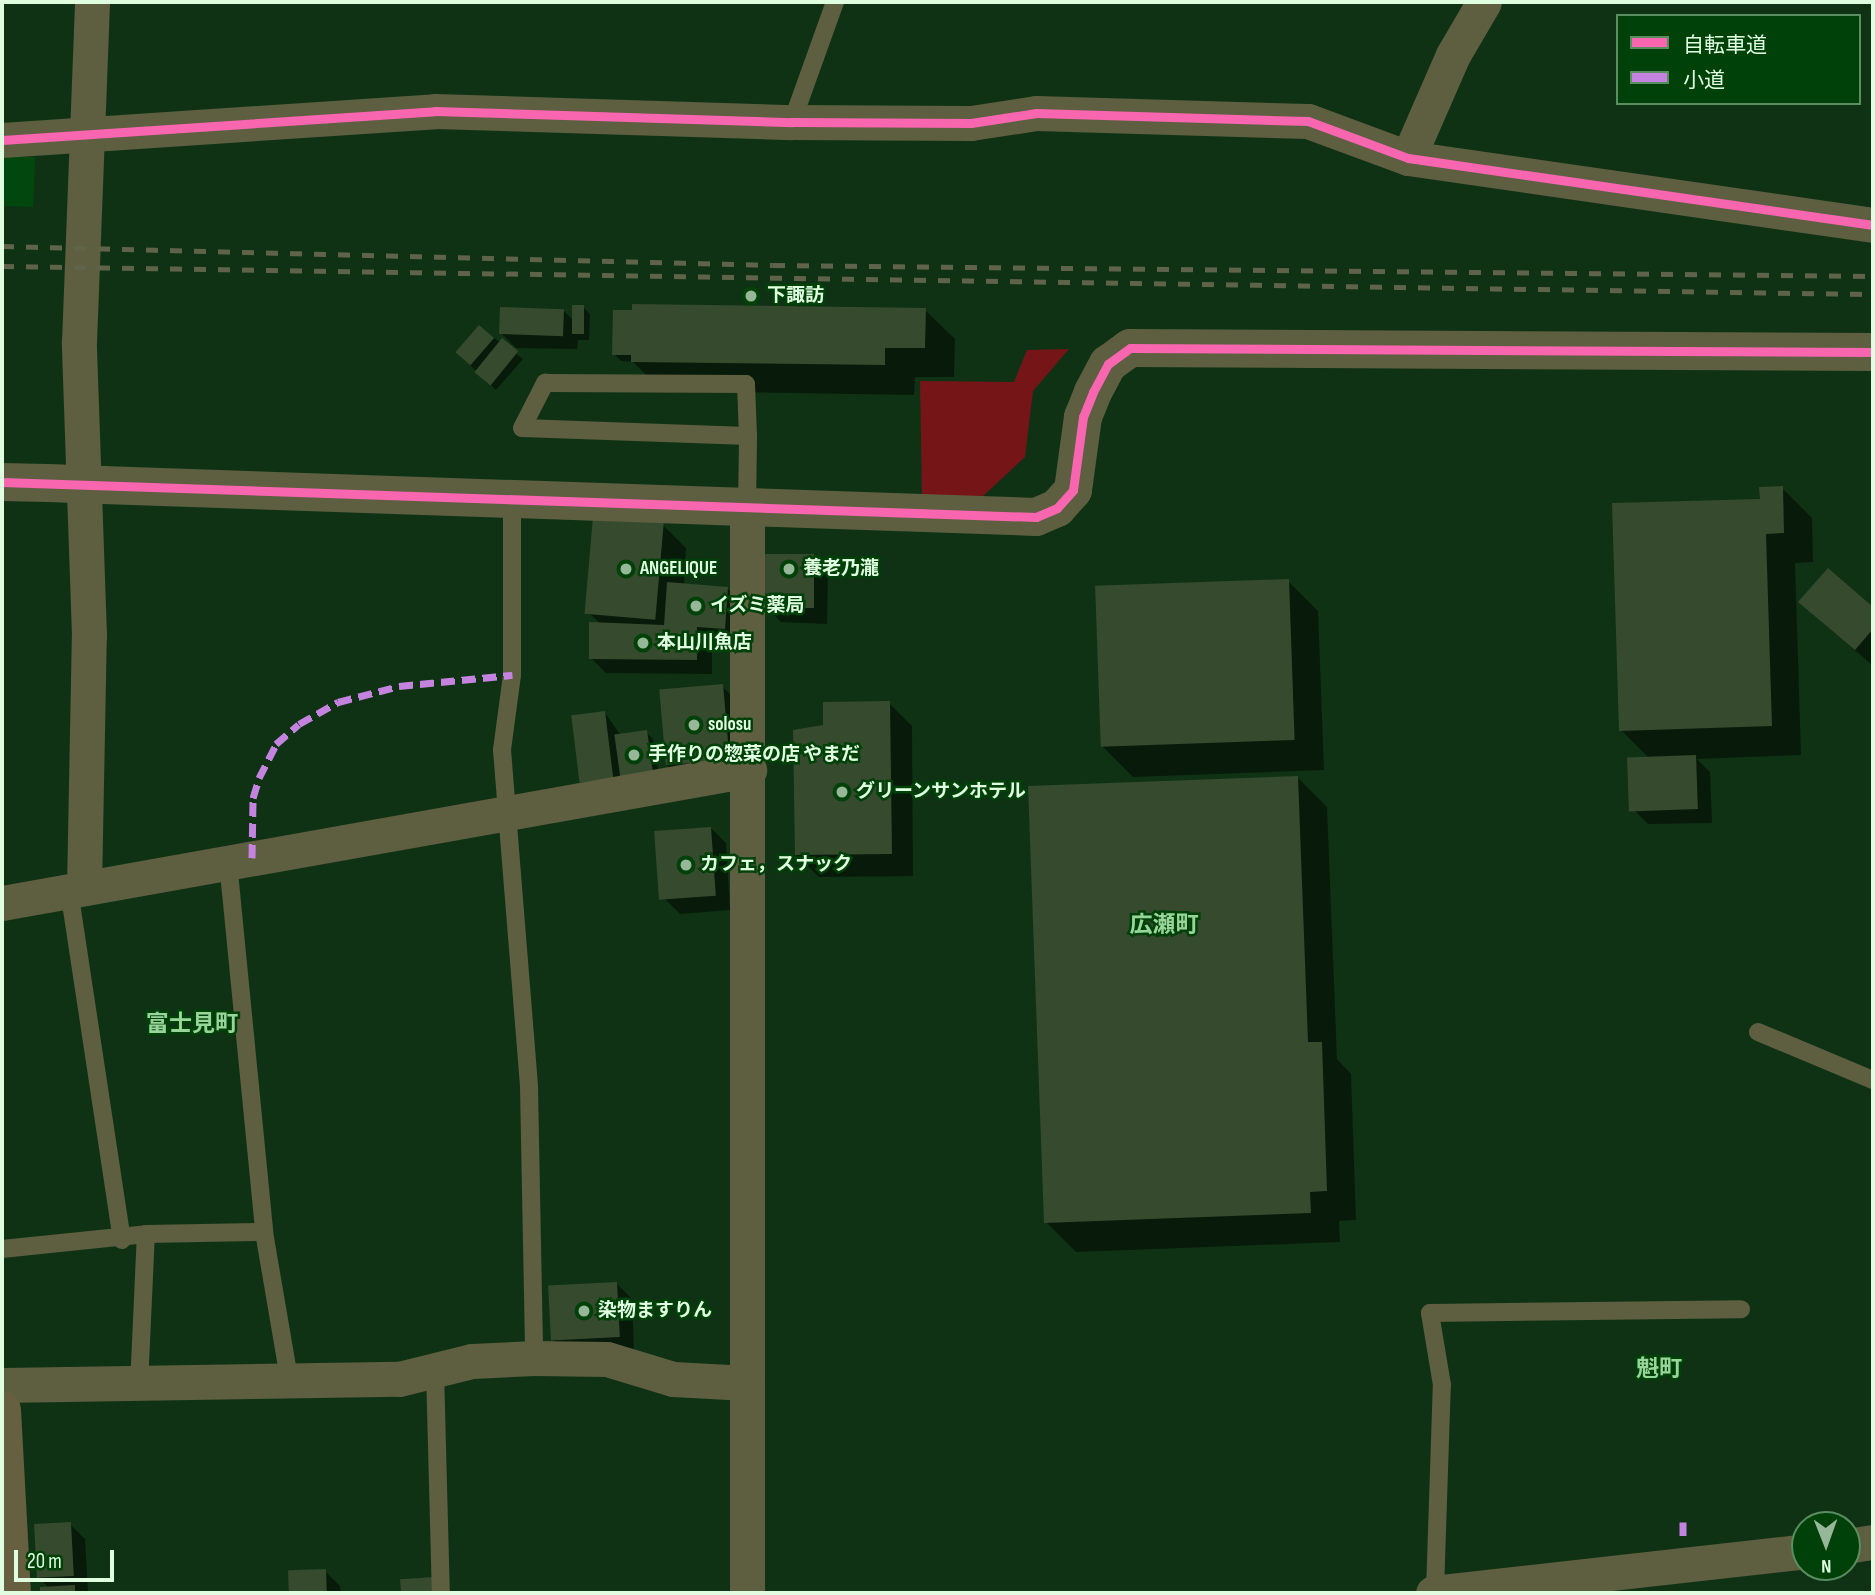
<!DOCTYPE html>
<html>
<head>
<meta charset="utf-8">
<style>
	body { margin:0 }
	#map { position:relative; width:1875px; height:1595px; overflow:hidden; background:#0f3214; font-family:"Sofia Sans Condensed","Noto Sans JP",sans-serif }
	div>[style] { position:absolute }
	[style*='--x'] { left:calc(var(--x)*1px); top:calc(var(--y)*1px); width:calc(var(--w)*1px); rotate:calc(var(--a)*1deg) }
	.built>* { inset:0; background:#02480e; transform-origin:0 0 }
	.green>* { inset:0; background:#761518 }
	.shadow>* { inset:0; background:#0007 }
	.building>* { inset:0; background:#364a2e; transform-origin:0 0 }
	.service>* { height:18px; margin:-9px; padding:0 9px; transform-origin:9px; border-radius:9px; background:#5e5e40 }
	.minor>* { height:35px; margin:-17.5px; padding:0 17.5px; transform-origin:17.5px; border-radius:17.5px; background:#5e5e40 }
	.tertiary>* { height:38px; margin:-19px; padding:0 19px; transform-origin:19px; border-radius:19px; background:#5e5e40 }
	.trunk>* { height:38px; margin:-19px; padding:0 19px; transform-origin:19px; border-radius:19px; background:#666040 }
	.rail>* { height:5px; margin-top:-2.5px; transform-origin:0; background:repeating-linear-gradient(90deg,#5f634a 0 12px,transparent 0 24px) }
	.tertiary-bridge>* { height:38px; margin:-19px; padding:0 19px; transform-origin:19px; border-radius:19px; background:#5e5e40 }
	.quiet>* { height:7px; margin-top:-3.5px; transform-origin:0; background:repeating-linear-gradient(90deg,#c483df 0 14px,transparent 0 21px) }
	.cycleway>* { height:9px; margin:-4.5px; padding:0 4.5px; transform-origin:4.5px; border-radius:4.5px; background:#f766af }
	.dots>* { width:19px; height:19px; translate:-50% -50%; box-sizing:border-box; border:4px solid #004109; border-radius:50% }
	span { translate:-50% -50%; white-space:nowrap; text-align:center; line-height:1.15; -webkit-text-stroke:5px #004109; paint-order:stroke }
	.poi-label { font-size:19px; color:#e0ffe0; font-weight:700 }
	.left { translate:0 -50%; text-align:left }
	.quarter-label { font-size:23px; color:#98d598; font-weight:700 }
	.frame { position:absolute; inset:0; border:4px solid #e0ffe0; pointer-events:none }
	.legend { position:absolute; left:1616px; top:14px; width:245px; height:91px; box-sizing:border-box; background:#004109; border:2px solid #5a8d5f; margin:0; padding:9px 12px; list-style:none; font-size:21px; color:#e0ffe0 }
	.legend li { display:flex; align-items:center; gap:14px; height:35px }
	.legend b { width:35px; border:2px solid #5a8d5f }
	.north { position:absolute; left:1791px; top:1511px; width:70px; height:70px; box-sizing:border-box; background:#004109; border:2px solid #5a8d5f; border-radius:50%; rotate:179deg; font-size:19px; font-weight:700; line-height:28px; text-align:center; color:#e0ffe0 }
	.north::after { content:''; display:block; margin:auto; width:24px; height:32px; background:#97b799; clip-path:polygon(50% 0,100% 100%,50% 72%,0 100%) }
	.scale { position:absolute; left:14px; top:1550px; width:100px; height:32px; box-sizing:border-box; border:4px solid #e0ffe0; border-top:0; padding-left:9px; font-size:21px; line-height:24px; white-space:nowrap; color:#e0ffe0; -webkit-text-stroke:5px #004109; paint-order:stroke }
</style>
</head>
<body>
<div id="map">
	<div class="built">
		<i style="left:35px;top:157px;width:50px;height:33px;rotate:92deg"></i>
	</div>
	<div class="green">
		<i style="clip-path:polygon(1069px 349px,1033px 391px,1025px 457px,982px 497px,922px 495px,920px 381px,1014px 382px,1027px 350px)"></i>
	</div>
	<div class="shadow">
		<i style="clip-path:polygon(583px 307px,590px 314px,589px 340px,578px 340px,577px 349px,516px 348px,501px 333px,563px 310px,573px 320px)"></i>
		<i style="clip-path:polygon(925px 310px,955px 339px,954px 377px,915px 377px,914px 395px,663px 391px,633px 362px,621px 361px,614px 354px)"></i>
		<i style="clip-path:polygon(479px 327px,523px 359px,496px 390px,464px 359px)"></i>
		<i style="clip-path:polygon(1782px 488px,1812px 518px,1813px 562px,1795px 563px,1801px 755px,1697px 759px,1710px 772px,1712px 823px,1648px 824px,1633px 809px,1648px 757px,1621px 730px,1761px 501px)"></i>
		<i style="clip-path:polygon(663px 525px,686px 548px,684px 585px,728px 589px,743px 604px,740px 643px,712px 641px,712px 674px,606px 673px,591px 658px,601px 624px,590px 614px)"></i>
		<i style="clip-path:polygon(813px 555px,828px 570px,827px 624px,781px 622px,766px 607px)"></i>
		<i style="clip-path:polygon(1828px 570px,1873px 609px,1871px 664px,1815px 616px)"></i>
		<i style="clip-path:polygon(1288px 581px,1318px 611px,1324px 770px,1133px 777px,1103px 747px)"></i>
		<i style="clip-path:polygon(722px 686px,737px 701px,743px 775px,682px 780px,667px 765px)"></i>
		<i style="clip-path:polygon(889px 703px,912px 726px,913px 876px,819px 877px,796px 855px,825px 726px)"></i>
		<i style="clip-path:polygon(605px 713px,620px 734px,646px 732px,653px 739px,660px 784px,597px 797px)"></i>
		<i style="clip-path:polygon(1297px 777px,1327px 807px,1337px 1059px,1351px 1074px,1356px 1220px,1339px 1221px,1340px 1242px,1076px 1252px,1046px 1222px)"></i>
		<i style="clip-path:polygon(711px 828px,726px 843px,730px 910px,680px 914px,665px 899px)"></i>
		<i style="clip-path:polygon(617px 1284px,632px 1299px,634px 1351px,567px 1354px,552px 1339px)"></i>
		<i style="clip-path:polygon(70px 1524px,85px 1539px,88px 1591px,42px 1593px,42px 1589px,49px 1588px,39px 1578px)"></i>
		<i style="clip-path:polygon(325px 1571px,340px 1586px,341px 1593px,290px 1593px,290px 1572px)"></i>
	</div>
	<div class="building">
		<i style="clip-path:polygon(632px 304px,926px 308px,925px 348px,885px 348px,885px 365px,631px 362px,631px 355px,612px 355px,613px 310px,632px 310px)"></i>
		<i style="left:572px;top:305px;width:12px;height:29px"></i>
		<i style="left:500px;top:307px;width:64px;height:27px;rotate:2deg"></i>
		<i style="left:479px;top:325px;width:20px;height:36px;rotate:41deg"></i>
		<i style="left:502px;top:338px;width:21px;height:44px;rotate:39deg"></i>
		<i style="clip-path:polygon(1783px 486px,1784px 533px,1766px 534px,1772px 726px,1619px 731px,1612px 503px,1760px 499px,1759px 487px)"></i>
		<i style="left:593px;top:517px;width:71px;height:97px;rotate:5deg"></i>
		<i style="left:765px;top:554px;width:49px;height:54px"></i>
		<i style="clip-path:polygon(1828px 568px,1873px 607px,1873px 629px,1855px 650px,1798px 602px)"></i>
		<i style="left:1289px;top:579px;width:161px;height:194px;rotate:88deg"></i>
		<i style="clip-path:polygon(667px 582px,728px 587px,725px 629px,697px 627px,697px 660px,589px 659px,589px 622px,664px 625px)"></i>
		<i style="left:723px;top:684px;width:76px;height:64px;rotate:85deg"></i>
		<i style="clip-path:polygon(890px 701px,892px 854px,795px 855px,793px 730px,823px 725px,823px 702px)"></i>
		<i style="left:605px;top:711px;width:68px;height:34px;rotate:83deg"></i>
		<i style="left:647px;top:730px;width:48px;height:33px;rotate:82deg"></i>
		<i style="left:1696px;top:755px;width:54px;height:69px;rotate:88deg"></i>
		<i style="clip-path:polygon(1298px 776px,1308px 1042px,1322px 1042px,1327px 1191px,1310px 1192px,1311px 1213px,1044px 1223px,1028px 786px)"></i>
		<i style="left:711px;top:827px;width:69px;height:57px;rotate:86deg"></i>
		<i style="left:617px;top:1282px;width:55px;height:69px;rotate:87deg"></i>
		<i style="left:71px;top:1522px;width:54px;height:37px;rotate:87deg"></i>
		<i style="left:326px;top:1569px;width:24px;height:38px;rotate:88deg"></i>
		<i style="left:434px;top:1577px;width:16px;height:34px;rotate:86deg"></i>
		<i style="clip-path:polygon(75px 1585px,75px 1593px,40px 1593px,40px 1587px)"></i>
	</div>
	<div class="service">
		<i style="--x:792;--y:122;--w:127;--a:-70.3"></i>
		<i style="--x:512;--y:500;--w:175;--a:90"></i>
		<i style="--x:512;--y:675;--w:76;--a:97.6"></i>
		<i style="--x:502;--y:750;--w:338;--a:85.4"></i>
		<i style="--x:529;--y:1087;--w:271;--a:88.9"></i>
		<i style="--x:747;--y:510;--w:74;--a:-89.2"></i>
		<i style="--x:748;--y:436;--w:226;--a:-178"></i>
		<i style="--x:522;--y:428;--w:51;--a:-62.9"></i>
		<i style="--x:545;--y:383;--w:201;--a:0.3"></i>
		<i style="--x:746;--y:384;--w:52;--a:87.8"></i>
		<i style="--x:228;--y:862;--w:372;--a:84.4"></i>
		<i style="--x:264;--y:1232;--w:154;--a:80.3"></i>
		<i style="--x:69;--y:890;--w:354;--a:81.4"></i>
		<i style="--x:1758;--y:1032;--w:125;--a:22.7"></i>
		<i style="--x:2;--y:1249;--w:145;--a:-5.9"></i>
		<i style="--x:146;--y:1234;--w:118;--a:-1"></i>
		<i style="--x:435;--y:1370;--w:223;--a:88.5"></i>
		<i style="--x:139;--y:1386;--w:152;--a:-87.4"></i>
		<i style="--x:1435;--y:1591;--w:206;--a:-88.1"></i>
		<i style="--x:1442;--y:1385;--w:73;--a:-99.5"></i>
		<i style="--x:1430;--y:1313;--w:311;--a:-0.7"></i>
	</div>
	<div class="minor">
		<i style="--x:2;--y:140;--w:434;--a:-3.8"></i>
		<i style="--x:435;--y:111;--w:357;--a:1.8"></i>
		<i style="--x:792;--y:122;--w:179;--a:0.3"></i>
		<i style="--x:971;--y:123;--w:66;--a:-8.7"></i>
		<i style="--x:1036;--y:113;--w:272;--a:1.7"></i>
		<i style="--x:1308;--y:121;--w:107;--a:20.3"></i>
		<i style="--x:1408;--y:158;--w:470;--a:8.2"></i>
		<i style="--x:1408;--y:158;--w:112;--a:-66.4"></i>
		<i style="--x:1453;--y:55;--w:61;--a:-59.7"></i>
		<i style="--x:747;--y:510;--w:1083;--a:90"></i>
		<i style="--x:84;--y:888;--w:253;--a:-88.9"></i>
		<i style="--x:89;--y:635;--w:293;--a:-92"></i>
		<i style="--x:79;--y:342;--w:340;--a:-87.8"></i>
		<i style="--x:2;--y:903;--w:759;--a:-10.1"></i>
		<i style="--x:2;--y:1385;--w:397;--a:-0.9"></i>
		<i style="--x:399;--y:1379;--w:75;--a:-13.9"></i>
		<i style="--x:472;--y:1361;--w:62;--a:-2.8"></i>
		<i style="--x:534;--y:1358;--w:73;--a:0.8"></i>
		<i style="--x:607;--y:1359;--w:69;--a:16.9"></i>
		<i style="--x:673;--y:1379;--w:74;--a:3.1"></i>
		<i style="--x:1847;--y:1546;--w:26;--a:-9"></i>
		<i style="--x:1433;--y:1593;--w:374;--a:-6.4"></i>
	</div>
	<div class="tertiary">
		<i style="--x:2;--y:482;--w:46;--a:1.2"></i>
		<i style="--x:103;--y:485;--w:934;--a:1.96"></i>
		<i style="--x:1036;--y:517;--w:23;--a:-23"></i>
		<i style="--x:1057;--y:508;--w:24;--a:-48"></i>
		<i style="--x:1073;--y:490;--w:74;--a:-82.2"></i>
		<i style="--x:1083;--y:417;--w:27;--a:-68"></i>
		<i style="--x:1093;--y:392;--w:32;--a:-62"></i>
		<i style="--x:1108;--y:364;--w:27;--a:-36"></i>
		<i style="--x:1130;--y:348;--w:743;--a:0.31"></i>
	</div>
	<div class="trunk">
		<i style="--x:2;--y:1410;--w:183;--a:86.9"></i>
	</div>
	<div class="rail">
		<i style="--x:2;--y:246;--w:771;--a:1.41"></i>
		<i style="--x:773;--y:265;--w:1100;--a:0.57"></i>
		<i style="--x:2;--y:266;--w:1871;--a:0.86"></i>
	</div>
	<div class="tertiary-bridge">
		<i style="--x:48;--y:483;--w:55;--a:2.1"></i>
	</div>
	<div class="quiet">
		<i style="--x:252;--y:858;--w:60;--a:-89"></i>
		<i style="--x:253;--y:798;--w:21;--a:-73"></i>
		<i style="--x:259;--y:778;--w:38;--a:-63"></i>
		<i style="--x:276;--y:744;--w:30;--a:-41"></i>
		<i style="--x:299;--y:724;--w:45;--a:-29.4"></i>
		<i style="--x:338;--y:702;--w:63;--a:-14.7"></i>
		<i style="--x:399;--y:686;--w:114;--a:-5.6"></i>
		<i style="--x:1683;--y:1522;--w:20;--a:90"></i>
	</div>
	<div class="cycleway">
		<i style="--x:2;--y:140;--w:434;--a:-3.8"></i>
		<i style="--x:435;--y:111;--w:357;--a:1.8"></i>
		<i style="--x:792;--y:122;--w:179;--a:0.3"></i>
		<i style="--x:971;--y:123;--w:66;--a:-8.7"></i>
		<i style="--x:1036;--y:113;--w:272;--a:1.7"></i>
		<i style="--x:1308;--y:121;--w:107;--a:20.3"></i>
		<i style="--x:1408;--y:158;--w:470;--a:8.2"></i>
		<i style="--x:2;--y:482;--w:1035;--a:1.94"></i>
		<i style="--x:1036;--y:517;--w:23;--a:-23"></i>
		<i style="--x:1057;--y:508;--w:24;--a:-48"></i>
		<i style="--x:1073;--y:490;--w:74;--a:-82.2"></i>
		<i style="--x:1083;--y:417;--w:27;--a:-68"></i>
		<i style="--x:1093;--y:392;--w:32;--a:-62"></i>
		<i style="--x:1108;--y:364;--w:27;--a:-36"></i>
		<i style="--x:1130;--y:348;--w:743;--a:0.31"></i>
	</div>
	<div class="dots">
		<i style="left:751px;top:296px;background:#97b799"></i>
		<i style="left:626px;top:569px;background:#97b799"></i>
		<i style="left:789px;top:569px;background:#97b799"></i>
		<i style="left:696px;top:606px;background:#97b799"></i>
		<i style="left:643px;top:643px;background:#97b799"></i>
		<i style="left:694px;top:725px;background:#97b799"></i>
		<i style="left:634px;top:755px;background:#97b799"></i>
		<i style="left:842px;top:792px;background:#97b799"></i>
		<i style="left:686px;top:865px;background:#97b799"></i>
		<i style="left:584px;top:1311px;background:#97b799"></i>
	</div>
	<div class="poi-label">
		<span class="left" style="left:767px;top:296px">下諏訪</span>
		<span class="left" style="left:640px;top:569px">ANGELIQUE</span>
		<span class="left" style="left:803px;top:569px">養老乃瀧</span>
		<span class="left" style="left:710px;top:606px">イズミ薬局</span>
		<span class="left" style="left:657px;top:643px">本山川魚店</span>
		<span class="left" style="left:708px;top:725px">solosu</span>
		<span class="left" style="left:648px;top:755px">手作りの惣菜の店 やまだ</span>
		<span class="left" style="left:856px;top:792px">グリーンサンホテル</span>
		<span class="left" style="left:700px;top:865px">カフェ，スナック</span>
		<span class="left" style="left:598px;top:1311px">染物ますりん</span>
	</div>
	<div class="quarter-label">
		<span style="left:1164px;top:925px">広瀬町</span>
		<span style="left:192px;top:1024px">富士見町</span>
		<span style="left:1659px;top:1369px">魁町</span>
	</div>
	<div class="frame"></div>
	<ul class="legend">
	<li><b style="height:9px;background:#f766af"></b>自転車道</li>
	<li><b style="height:9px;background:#c483df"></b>小道</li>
	</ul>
	<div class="north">N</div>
	<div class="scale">20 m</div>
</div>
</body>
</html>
